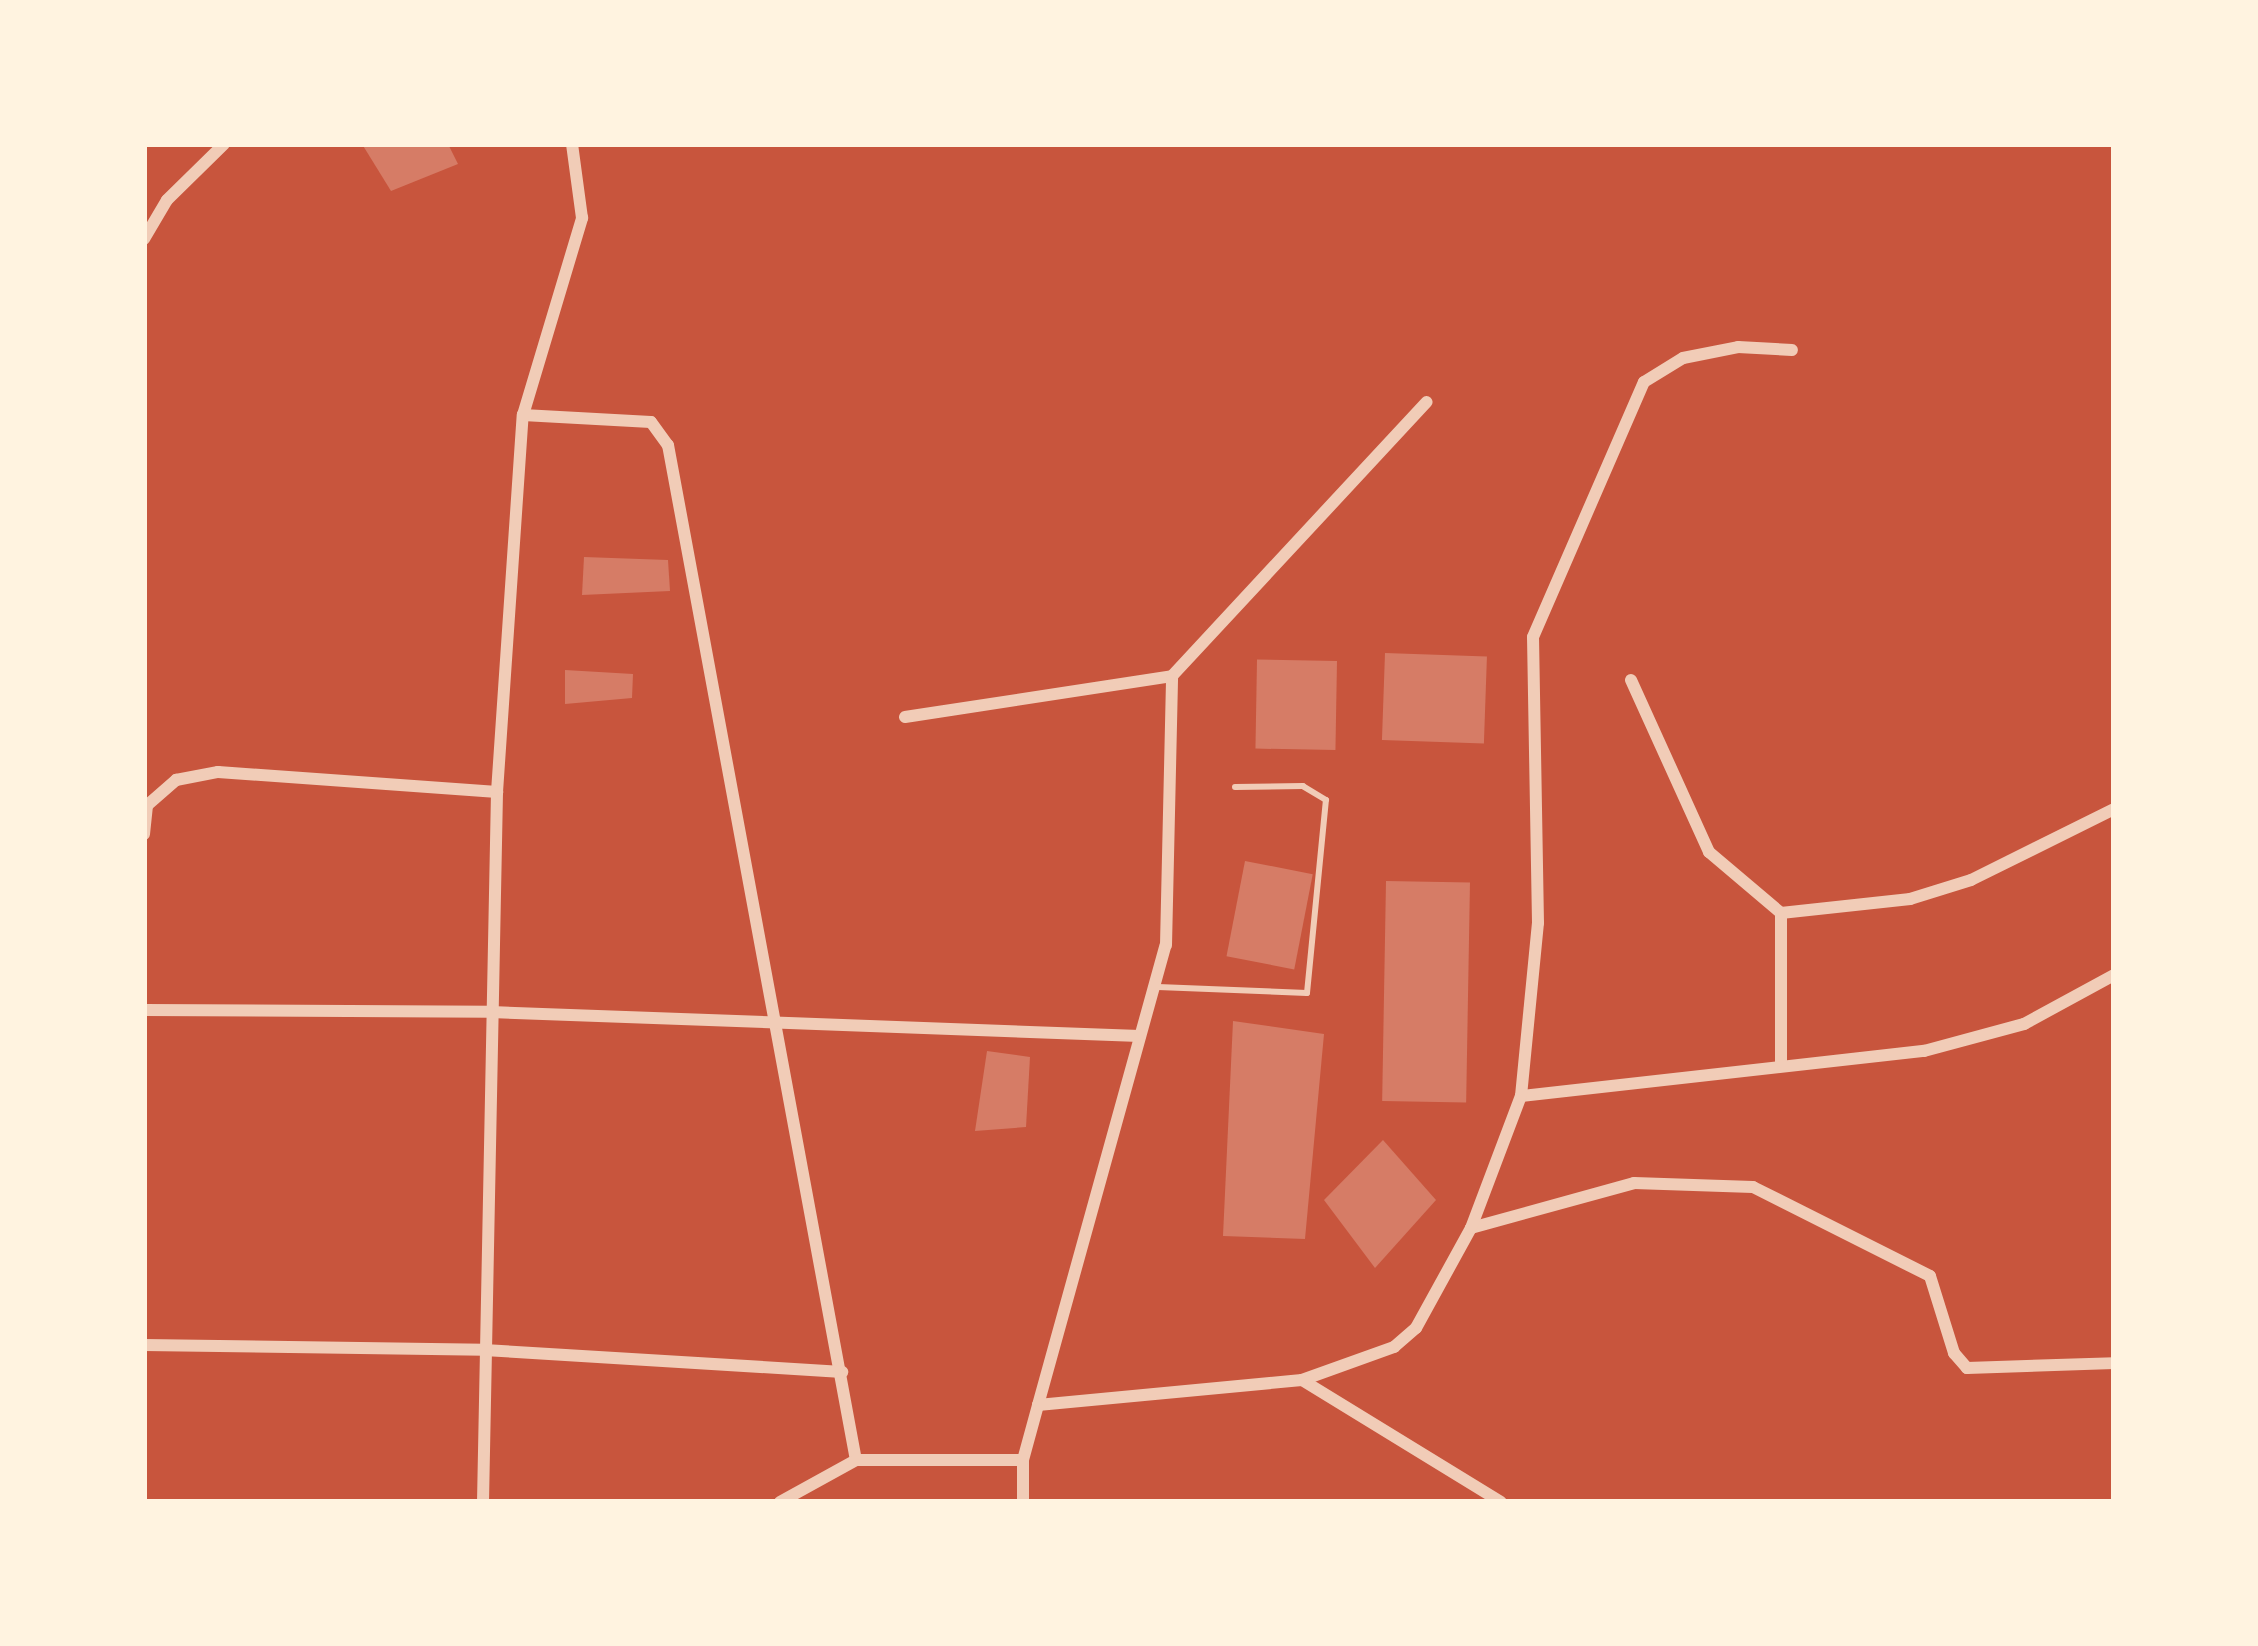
<!DOCTYPE html>
<html>
<head>
<meta charset="utf-8">
<style>
	body { margin:0 }
	#map { position:relative; width:2258px; height:1646px; overflow:hidden; background:#c8553d; font-family:Mulish,sans-serif }
	div>[style] { position:absolute }
	[style*='--x'] { left:calc(var(--x)*1px); top:calc(var(--y)*1px); width:calc(var(--w)*1px); rotate:calc(var(--a)*1deg) }
	.building>* { inset:0; background:#d67c66; transform-origin:0 0 }
	.service>* { height:6px; margin:-3px; padding:0 3px; transform-origin:3px; border-radius:3px; background:#f1ccb7 }
	.minor>* { height:12px; margin:-6px; padding:0 6px; transform-origin:6px; border-radius:6px; background:#f1ccb7 }
	span { translate:-50% -50%; white-space:nowrap; text-align:center; line-height:1.15; -webkit-text-stroke:12px #fff3e0; paint-order:stroke }
	.frame { position:absolute; inset:0; border:147px solid #fff3e0; pointer-events:none }
</style>
</head>
<body>
<div id="map">
	<div class="building">
		<i style="clip-path:polygon(362px 144px,448px 144px,458px 164px,391px 191px)"></i>
		<i style="clip-path:polygon(584px 557px,668px 560px,670px 591px,582px 595px)"></i>
		<i style="left:1385px;top:653px;width:102px;height:87px;rotate:2deg"></i>
		<i style="left:1337px;top:661px;width:89px;height:80px;rotate:91deg"></i>
		<i style="clip-path:polygon(565px 670px,633px 674px,632px 698px,565px 704px)"></i>
		<i style="left:1245px;top:861px;width:69px;height:97px;rotate:11deg"></i>
		<i style="left:1386px;top:881px;width:84px;height:220px;rotate:1deg"></i>
		<i style="clip-path:polygon(1233px 1021px,1324px 1034px,1305px 1239px,1223px 1236px)"></i>
		<i style="clip-path:polygon(987px 1051px,1030px 1057px,1026px 1127px,975px 1131px)"></i>
		<i style="clip-path:polygon(1383px 1140px,1436px 1200px,1375px 1268px,1324px 1200px)"></i>
	</div>
	<div class="service">
		<i style="--x:1158;--y:987;--w:149;--a:2.3"></i>
		<i style="--x:1307;--y:993;--w:194;--a:-84.4"></i>
		<i style="--x:1326;--y:800;--w:27;--a:-149"></i>
		<i style="--x:1303;--y:786;--w:68;--a:179.2"></i>
	</div>
	<div class="minor">
		<i style="--x:144;--y:239;--w:45;--a:-59.5"></i>
		<i style="--x:167;--y:200;--w:80;--a:-44.5"></i>
		<i style="--x:523;--y:415;--w:128;--a:3.1"></i>
		<i style="--x:651;--y:422;--w:29;--a:54"></i>
		<i style="--x:668;--y:445;--w:1032;--a:79.51"></i>
		<i style="--x:1631;--y:680;--w:189;--a:65.6"></i>
		<i style="--x:1709;--y:852;--w:94;--a:40.3"></i>
		<i style="--x:905;--y:717;--w:270;--a:-8.7"></i>
		<i style="--x:144;--y:808;--w:43;--a:-41.2"></i>
		<i style="--x:176;--y:780;--w:43;--a:-10.8"></i>
		<i style="--x:218;--y:772;--w:280;--a:4.1"></i>
		<i style="--x:144;--y:834;--w:27;--a:-84"></i>
		<i style="--x:144;--y:1010;--w:347;--a:0.3"></i>
		<i style="--x:491;--y:1012;--w:649;--a:2.12"></i>
		<i style="--x:1781;--y:1065;--w:152;--a:-90"></i>
		<i style="--x:1781;--y:913;--w:130;--a:-6.2"></i>
		<i style="--x:1910;--y:899;--w:64;--a:-17.3"></i>
		<i style="--x:1971;--y:880;--w:160;--a:-26.4"></i>
		<i style="--x:1521;--y:1096;--w:406;--a:-6.4"></i>
		<i style="--x:1924;--y:1051;--w:104;--a:-15.1"></i>
		<i style="--x:2024;--y:1024;--w:102;--a:-28.6"></i>
		<i style="--x:1471;--y:1228;--w:169;--a:-15.4"></i>
		<i style="--x:1634;--y:1183;--w:119;--a:1.9"></i>
		<i style="--x:1753;--y:1187;--w:198;--a:26.7"></i>
		<i style="--x:1930;--y:1276;--w:81;--a:72.7"></i>
		<i style="--x:1954;--y:1353;--w:20;--a:49"></i>
		<i style="--x:1967;--y:1368;--w:147;--a:-1.9"></i>
		<i style="--x:144;--y:1345;--w:340;--a:0.8"></i>
		<i style="--x:484;--y:1350;--w:359;--a:3.5"></i>
		<i style="--x:1302;--y:1380;--w:98;--a:-19.7"></i>
		<i style="--x:1394;--y:1347;--w:29;--a:-41"></i>
		<i style="--x:1416;--y:1328;--w:114;--a:-61.2"></i>
		<i style="--x:1471;--y:1228;--w:141;--a:-69.3"></i>
		<i style="--x:1521;--y:1096;--w:174;--a:-84.4"></i>
		<i style="--x:1538;--y:923;--w:286;--a:-91"></i>
		<i style="--x:1533;--y:637;--w:278;--a:-66.5"></i>
		<i style="--x:1644;--y:382;--w:46;--a:-31.6"></i>
		<i style="--x:1683;--y:358;--w:56;--a:-11.3"></i>
		<i style="--x:1738;--y:347;--w:54;--a:3.2"></i>
		<i style="--x:1038;--y:1405;--w:477;--a:-74.5"></i>
		<i style="--x:1166;--y:945;--w:269;--a:-88.7"></i>
		<i style="--x:1172;--y:676;--w:374;--a:-47.1"></i>
		<i style="--x:483;--y:1502;--w:710;--a:-88.87"></i>
		<i style="--x:497;--y:792;--w:378;--a:-86.1"></i>
		<i style="--x:523;--y:415;--w:206;--a:-73.3"></i>
		<i style="--x:582;--y:218;--w:75;--a:-97.7"></i>
		<i style="--x:780;--y:1502;--w:87;--a:-28.9"></i>
		<i style="--x:856;--y:1460;--w:167;--a:0"></i>
		<i style="--x:1023;--y:1502;--w:42;--a:-90"></i>
		<i style="--x:1023;--y:1460;--w:57;--a:-74.7"></i>
		<i style="--x:1038;--y:1405;--w:265;--a:-5.4"></i>
		<i style="--x:1302;--y:1380;--w:233;--a:31.5"></i>
	</div>
	<div class="frame"></div>
</div>
</body>
</html>
